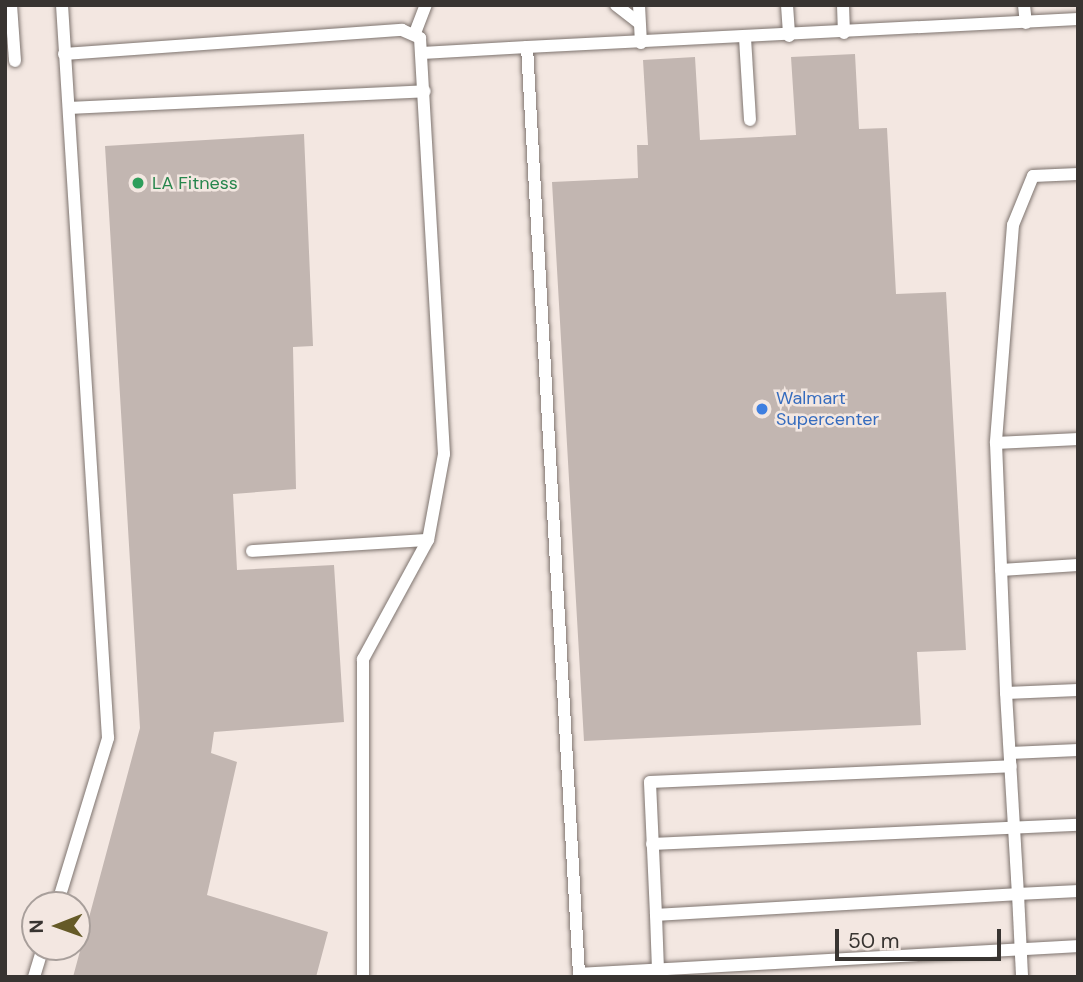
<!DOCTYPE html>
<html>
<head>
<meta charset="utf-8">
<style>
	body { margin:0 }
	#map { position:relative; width:1083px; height:982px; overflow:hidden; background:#f3e7e1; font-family:"DM Sans",sans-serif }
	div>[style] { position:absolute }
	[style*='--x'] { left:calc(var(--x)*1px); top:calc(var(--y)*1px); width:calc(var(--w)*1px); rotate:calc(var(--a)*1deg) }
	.building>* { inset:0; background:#c2b6b1 }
	.roads { filter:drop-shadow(0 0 2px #7e746f) drop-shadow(0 0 2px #7e746f) }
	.service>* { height:12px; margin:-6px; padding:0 6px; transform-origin:6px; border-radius:6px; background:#fff }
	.dots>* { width:19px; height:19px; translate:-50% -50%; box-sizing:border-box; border:4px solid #f3e7e1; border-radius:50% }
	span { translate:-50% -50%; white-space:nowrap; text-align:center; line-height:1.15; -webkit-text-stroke:5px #f3e7e1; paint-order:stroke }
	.leisure-label { font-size:18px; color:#27864d }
	.left { translate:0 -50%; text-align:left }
	.shop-label { font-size:18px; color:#366cbe }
	.frame { position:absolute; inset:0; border:7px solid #383431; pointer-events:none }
	.north { position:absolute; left:21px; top:891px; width:70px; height:70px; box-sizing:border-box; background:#f3e7e1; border:2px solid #a89f9b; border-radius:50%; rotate:269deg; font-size:19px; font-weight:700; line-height:28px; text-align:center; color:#383431 }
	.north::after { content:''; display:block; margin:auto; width:24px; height:32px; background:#655a27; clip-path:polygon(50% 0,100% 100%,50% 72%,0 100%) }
	.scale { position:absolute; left:835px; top:929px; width:166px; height:32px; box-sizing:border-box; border:4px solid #383431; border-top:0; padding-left:9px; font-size:21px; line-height:24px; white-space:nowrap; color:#383431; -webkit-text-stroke:5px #f3e7e1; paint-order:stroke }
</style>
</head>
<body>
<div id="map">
	<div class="building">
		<i style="clip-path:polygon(855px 54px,859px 129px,887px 128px,896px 294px,946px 292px,966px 650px,917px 652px,921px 725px,584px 741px,552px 182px,638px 178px,637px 145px,648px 145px,643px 60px,695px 57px,700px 140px,796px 135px,791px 57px)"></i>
		<i style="clip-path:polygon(304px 134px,313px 346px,293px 347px,296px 489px,233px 494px,237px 570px,334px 565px,344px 722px,214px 732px,211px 753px,237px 762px,207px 895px,328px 932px,316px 977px,73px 977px,140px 728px,105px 146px)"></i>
	</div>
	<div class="roads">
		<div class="service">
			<i style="--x:11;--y:5;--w:56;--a:85.9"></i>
			<i style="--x:616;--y:5;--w:29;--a:38"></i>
			<i style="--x:639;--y:5;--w:38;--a:87"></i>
			<i style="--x:787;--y:5;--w:31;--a:86"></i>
			<i style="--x:843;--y:5;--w:28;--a:88"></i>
			<i style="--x:1024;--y:5;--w:18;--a:84"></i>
			<i style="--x:1078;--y:19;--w:552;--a:177.09"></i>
			<i style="--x:527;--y:47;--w:928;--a:86.79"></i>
			<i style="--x:579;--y:974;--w:500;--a:-3.2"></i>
			<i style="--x:415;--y:33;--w:30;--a:-69"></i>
			<i style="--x:745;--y:38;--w:82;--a:86.5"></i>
			<i style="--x:422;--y:53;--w:105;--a:-3.3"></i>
			<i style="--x:64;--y:54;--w:339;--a:-4.1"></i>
			<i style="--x:402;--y:30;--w:20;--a:24"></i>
			<i style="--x:420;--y:38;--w:417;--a:86.7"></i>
			<i style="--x:444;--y:454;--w:87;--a:100.5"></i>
			<i style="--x:428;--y:540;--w:136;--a:118.6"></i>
			<i style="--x:363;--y:659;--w:318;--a:90"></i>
			<i style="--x:69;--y:108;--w:356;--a:-2.7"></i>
			<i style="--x:1078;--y:174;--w:45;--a:177.5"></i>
			<i style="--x:1033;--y:176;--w:53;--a:112.2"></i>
			<i style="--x:1013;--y:225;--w:219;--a:94.5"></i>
			<i style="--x:996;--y:443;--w:250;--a:87.7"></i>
			<i style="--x:1006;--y:693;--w:72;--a:-2.4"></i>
			<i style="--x:996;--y:443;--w:82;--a:-2.8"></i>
			<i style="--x:252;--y:551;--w:176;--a:-3.6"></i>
			<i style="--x:1001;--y:570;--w:77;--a:-3.7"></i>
			<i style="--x:1006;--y:693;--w:201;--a:86.6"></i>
			<i style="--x:1018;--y:894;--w:60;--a:-2.9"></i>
			<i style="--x:1010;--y:753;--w:68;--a:-2.5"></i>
			<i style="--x:652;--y:844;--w:426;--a:-2.6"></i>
			<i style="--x:57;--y:905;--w:175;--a:-73"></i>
			<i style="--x:108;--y:738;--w:734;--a:-93.59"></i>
			<i style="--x:656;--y:915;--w:133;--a:-92.6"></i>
			<i style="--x:650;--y:782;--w:361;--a:-2.5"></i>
			<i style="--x:658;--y:970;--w:55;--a:-92.1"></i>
			<i style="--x:656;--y:915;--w:363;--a:-3.3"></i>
			<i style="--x:1018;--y:894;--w:83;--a:87.2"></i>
			<i style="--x:34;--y:977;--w:31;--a:-73"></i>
		</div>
	</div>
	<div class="dots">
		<i style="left:138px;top:183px;background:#2e9e5b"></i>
		<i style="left:762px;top:409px;background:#3f7fe0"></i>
	</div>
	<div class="leisure-label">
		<span class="left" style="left:152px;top:183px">LA Fitness</span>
	</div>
	<div class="shop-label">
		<span class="left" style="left:776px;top:409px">Walmart<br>Supercenter</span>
	</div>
	<div class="frame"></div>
	<div class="north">N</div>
	<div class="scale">50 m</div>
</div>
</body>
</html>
